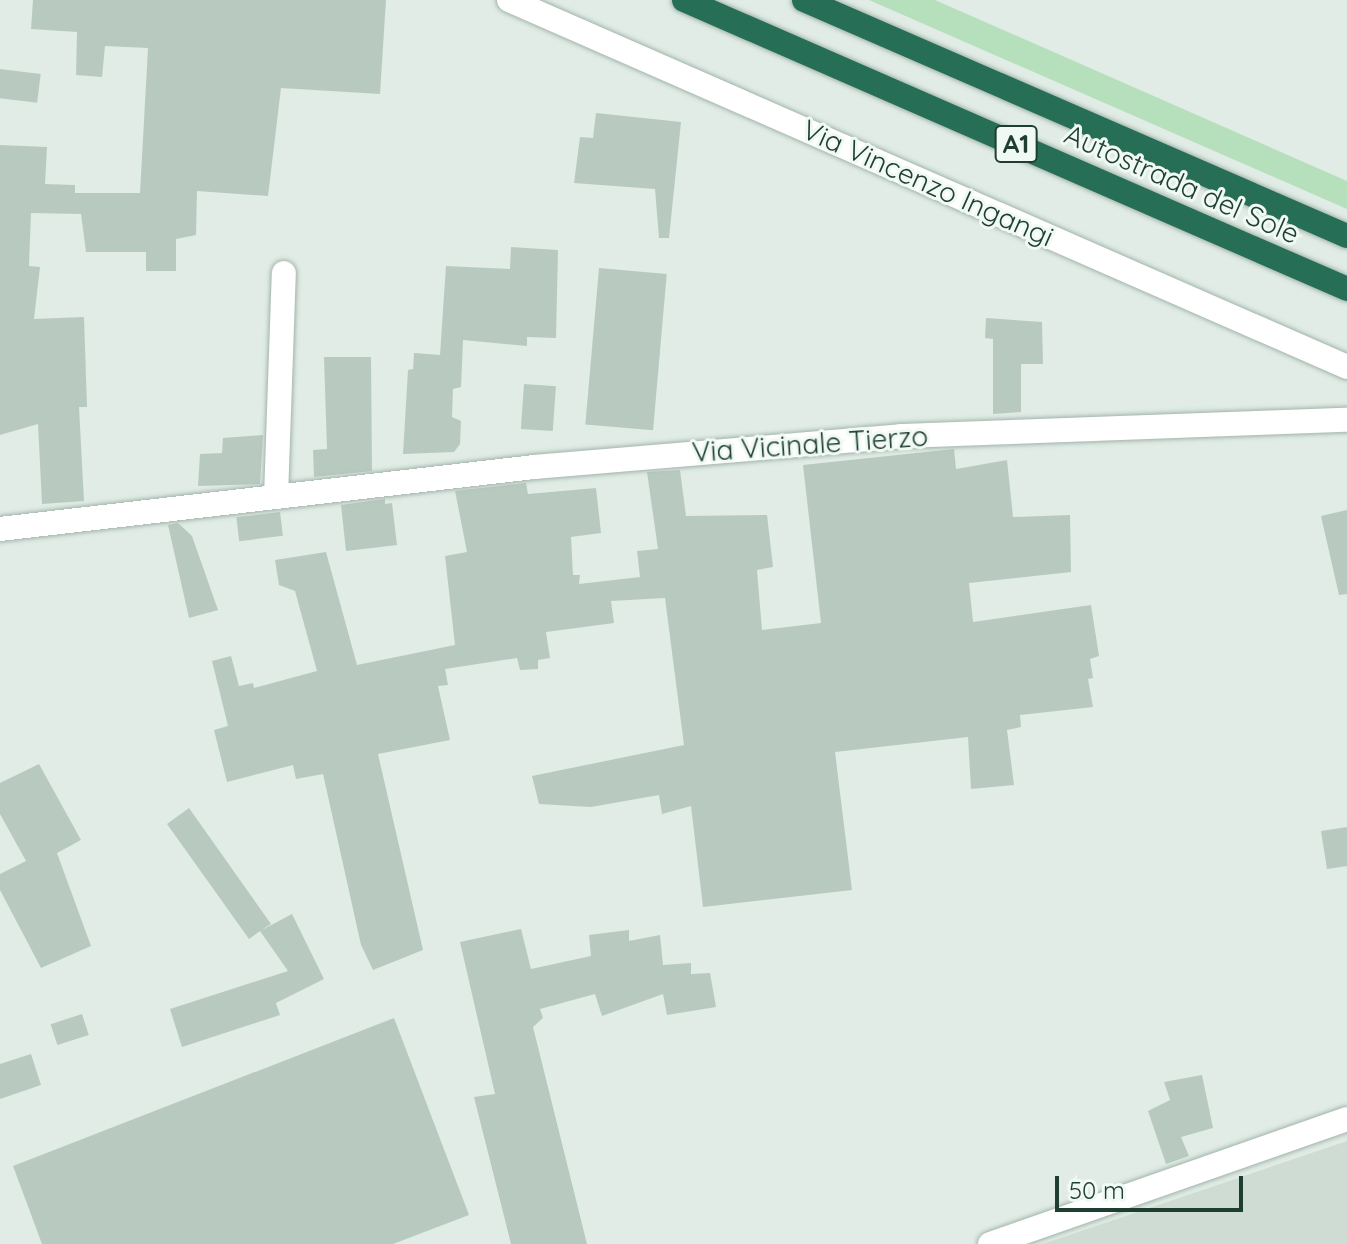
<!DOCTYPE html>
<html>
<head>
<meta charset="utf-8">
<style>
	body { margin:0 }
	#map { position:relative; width:1347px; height:1244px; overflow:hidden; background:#e0ece5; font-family:Quicksand,sans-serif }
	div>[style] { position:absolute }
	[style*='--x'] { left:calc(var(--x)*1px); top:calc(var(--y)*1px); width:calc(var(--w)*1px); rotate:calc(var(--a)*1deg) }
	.built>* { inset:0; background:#cedcd4 }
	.green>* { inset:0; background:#b6e0bc }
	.building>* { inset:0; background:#b8cac0; transform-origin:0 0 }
	.roads { filter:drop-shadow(0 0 2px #a2b4ac) drop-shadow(0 0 2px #a2b4ac) }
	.minor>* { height:24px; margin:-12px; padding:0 12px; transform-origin:12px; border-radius:12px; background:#fff }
	.highway>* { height:24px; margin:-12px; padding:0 12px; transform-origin:12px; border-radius:12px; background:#276e56 }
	span { translate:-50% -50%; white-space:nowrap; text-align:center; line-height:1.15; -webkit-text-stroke:6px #f0f9f3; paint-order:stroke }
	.shield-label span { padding:2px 6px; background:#f0f9f3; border:2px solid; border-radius:6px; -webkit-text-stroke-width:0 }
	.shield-label { font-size:26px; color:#1e3e32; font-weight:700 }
	.street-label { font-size:28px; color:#1e3e32 }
	.scale { position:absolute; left:1055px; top:1176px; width:188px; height:36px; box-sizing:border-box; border:4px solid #1e3e32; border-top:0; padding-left:10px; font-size:24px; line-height:28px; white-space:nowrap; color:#1e3e32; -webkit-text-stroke:6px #f0f9f3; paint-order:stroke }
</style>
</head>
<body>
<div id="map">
	<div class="built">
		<i style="clip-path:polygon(1347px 1141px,1347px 1244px,1043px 1244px)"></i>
	</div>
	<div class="green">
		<i style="clip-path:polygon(869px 0,935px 0,1347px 181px,1347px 209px)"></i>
	</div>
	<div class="building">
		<i style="clip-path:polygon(33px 0,386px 0,380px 94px,281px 88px,268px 196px,197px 191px,196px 235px,176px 239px,176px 271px,146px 271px,146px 252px,86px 252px,81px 214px,31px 213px,29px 266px,40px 267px,34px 319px,84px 317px,87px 407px,79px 407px,84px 501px,42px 504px,38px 424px,0 435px,0 145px,47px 147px,45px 184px,75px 185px,75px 193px,140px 193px,148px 48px,105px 46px,102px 77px,76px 75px,77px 32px,31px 29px)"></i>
		<i style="left:0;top:69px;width:41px;height:29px;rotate:7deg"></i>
		<i style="clip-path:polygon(596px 113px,681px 122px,669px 238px,659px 238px,655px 189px,574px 183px,580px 137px,593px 138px)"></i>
		<i style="clip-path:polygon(511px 247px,558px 250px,556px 338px,527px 337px,527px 346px,463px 340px,461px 387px,453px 389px,452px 417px,461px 421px,460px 444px,454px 452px,403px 454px,408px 370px,413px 369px,414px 353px,440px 355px,446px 266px,510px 269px)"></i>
		<i style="left:599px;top:268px;width:68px;height:157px;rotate:5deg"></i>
		<i style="clip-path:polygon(986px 318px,1042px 322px,1043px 364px,1021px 364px,1021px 412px,993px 414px,993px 339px,985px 338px)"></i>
		<i style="clip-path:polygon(324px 357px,371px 357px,372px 471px,314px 477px,313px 450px,327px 449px)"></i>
		<i style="left:524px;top:384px;width:32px;height:45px;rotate:4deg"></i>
		<i style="clip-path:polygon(263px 435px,260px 484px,198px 486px,200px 454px,222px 453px,223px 438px)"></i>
		<i style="clip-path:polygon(954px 449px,956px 469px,1007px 460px,1013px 517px,1070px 515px,1071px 572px,969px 583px,973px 622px,1091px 605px,1099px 656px,1090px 659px,1093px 678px,1088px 679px,1093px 707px,1020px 715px,1021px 727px,1007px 730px,1014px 785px,971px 789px,968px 737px,835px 752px,852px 890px,703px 907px,691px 806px,662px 814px,659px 795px,591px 807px,539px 804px,532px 776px,684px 745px,665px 598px,611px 601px,614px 623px,546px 632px,550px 658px,538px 660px,538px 669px,520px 670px,517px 658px,445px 669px,448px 685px,438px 686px,450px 740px,378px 754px,423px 950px,373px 970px,361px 945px,323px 774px,296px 779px,293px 765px,227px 782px,214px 730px,228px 726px,212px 661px,231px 656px,239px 686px,253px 683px,254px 688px,317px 671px,295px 591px,279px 585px,275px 560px,326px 552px,357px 665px,455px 645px,445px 556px,467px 552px,455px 491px,526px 483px,528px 494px,596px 488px,601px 533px,571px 537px,573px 575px,580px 575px,579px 584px,640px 577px,637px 551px,658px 549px,647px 472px,680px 470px,686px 516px,767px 515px,773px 567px,757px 570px,762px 630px,821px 623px,803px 465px)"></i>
		<i style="clip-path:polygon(385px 499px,385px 504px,392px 503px,397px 545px,346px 551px,341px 505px)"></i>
		<i style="clip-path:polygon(1347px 510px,1347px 594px,1339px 595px,1321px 516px)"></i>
		<i style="left:280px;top:512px;width:24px;height:44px;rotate:83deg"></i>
		<i style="clip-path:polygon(178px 523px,192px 536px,218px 610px,189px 618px,168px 525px)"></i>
		<i style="clip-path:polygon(39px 764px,81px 840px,57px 853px,91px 946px,41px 968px,0 890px,0 874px,26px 861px,0 814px,0 783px)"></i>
		<i style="clip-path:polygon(189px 808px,271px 924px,260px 931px,292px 914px,324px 979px,276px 1003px,280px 1015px,182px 1047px,170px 1009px,288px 971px,260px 931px,249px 939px,167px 824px)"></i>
		<i style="clip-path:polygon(1347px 827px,1347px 866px,1327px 869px,1321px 831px)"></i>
		<i style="clip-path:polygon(521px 929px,531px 969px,591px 956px,589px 935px,629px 930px,629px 941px,660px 935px,663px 965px,691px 963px,691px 974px,710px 973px,716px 1007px,667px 1015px,663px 994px,602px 1016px,595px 994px,540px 1009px,543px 1018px,533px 1027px,587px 1244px,511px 1244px,474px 1097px,495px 1094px,460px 942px)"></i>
		<i style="left:82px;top:1014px;width:22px;height:33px;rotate:72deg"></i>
		<i style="clip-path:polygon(394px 1018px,469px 1215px,393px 1244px,42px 1244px,13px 1166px)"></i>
		<i style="clip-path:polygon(31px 1054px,41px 1085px,0 1099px,0 1064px)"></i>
		<i style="clip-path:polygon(1202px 1075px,1213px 1128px,1181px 1137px,1189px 1156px,1166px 1164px,1148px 1111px,1170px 1100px,1164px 1082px)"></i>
	</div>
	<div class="roads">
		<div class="minor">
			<i style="--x:509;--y:0;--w:915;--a:23.65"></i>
			<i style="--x:276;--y:497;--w:224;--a:-88"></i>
			<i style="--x:0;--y:529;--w:538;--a:-6.62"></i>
			<i style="--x:534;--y:467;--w:368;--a:-4.8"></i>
			<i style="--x:901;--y:436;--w:446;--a:-2.1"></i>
			<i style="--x:990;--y:1244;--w:378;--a:-19.3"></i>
		</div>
		<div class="highway">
			<i style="--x:684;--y:0;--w:723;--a:23.55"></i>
			<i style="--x:804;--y:0;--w:592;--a:23.49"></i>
		</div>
	</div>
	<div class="shield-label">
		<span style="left:1016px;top:144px">A1</span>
	</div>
	<div class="street-label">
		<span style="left:928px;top:183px;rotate:24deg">Via Vincenzo Ingangi</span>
		<span style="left:1182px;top:184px;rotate:24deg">Autostrada del Sole</span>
		<span style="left:810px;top:444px;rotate:-4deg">Via Vicinale Tierzo</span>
	</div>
	<div class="scale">50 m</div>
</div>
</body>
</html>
